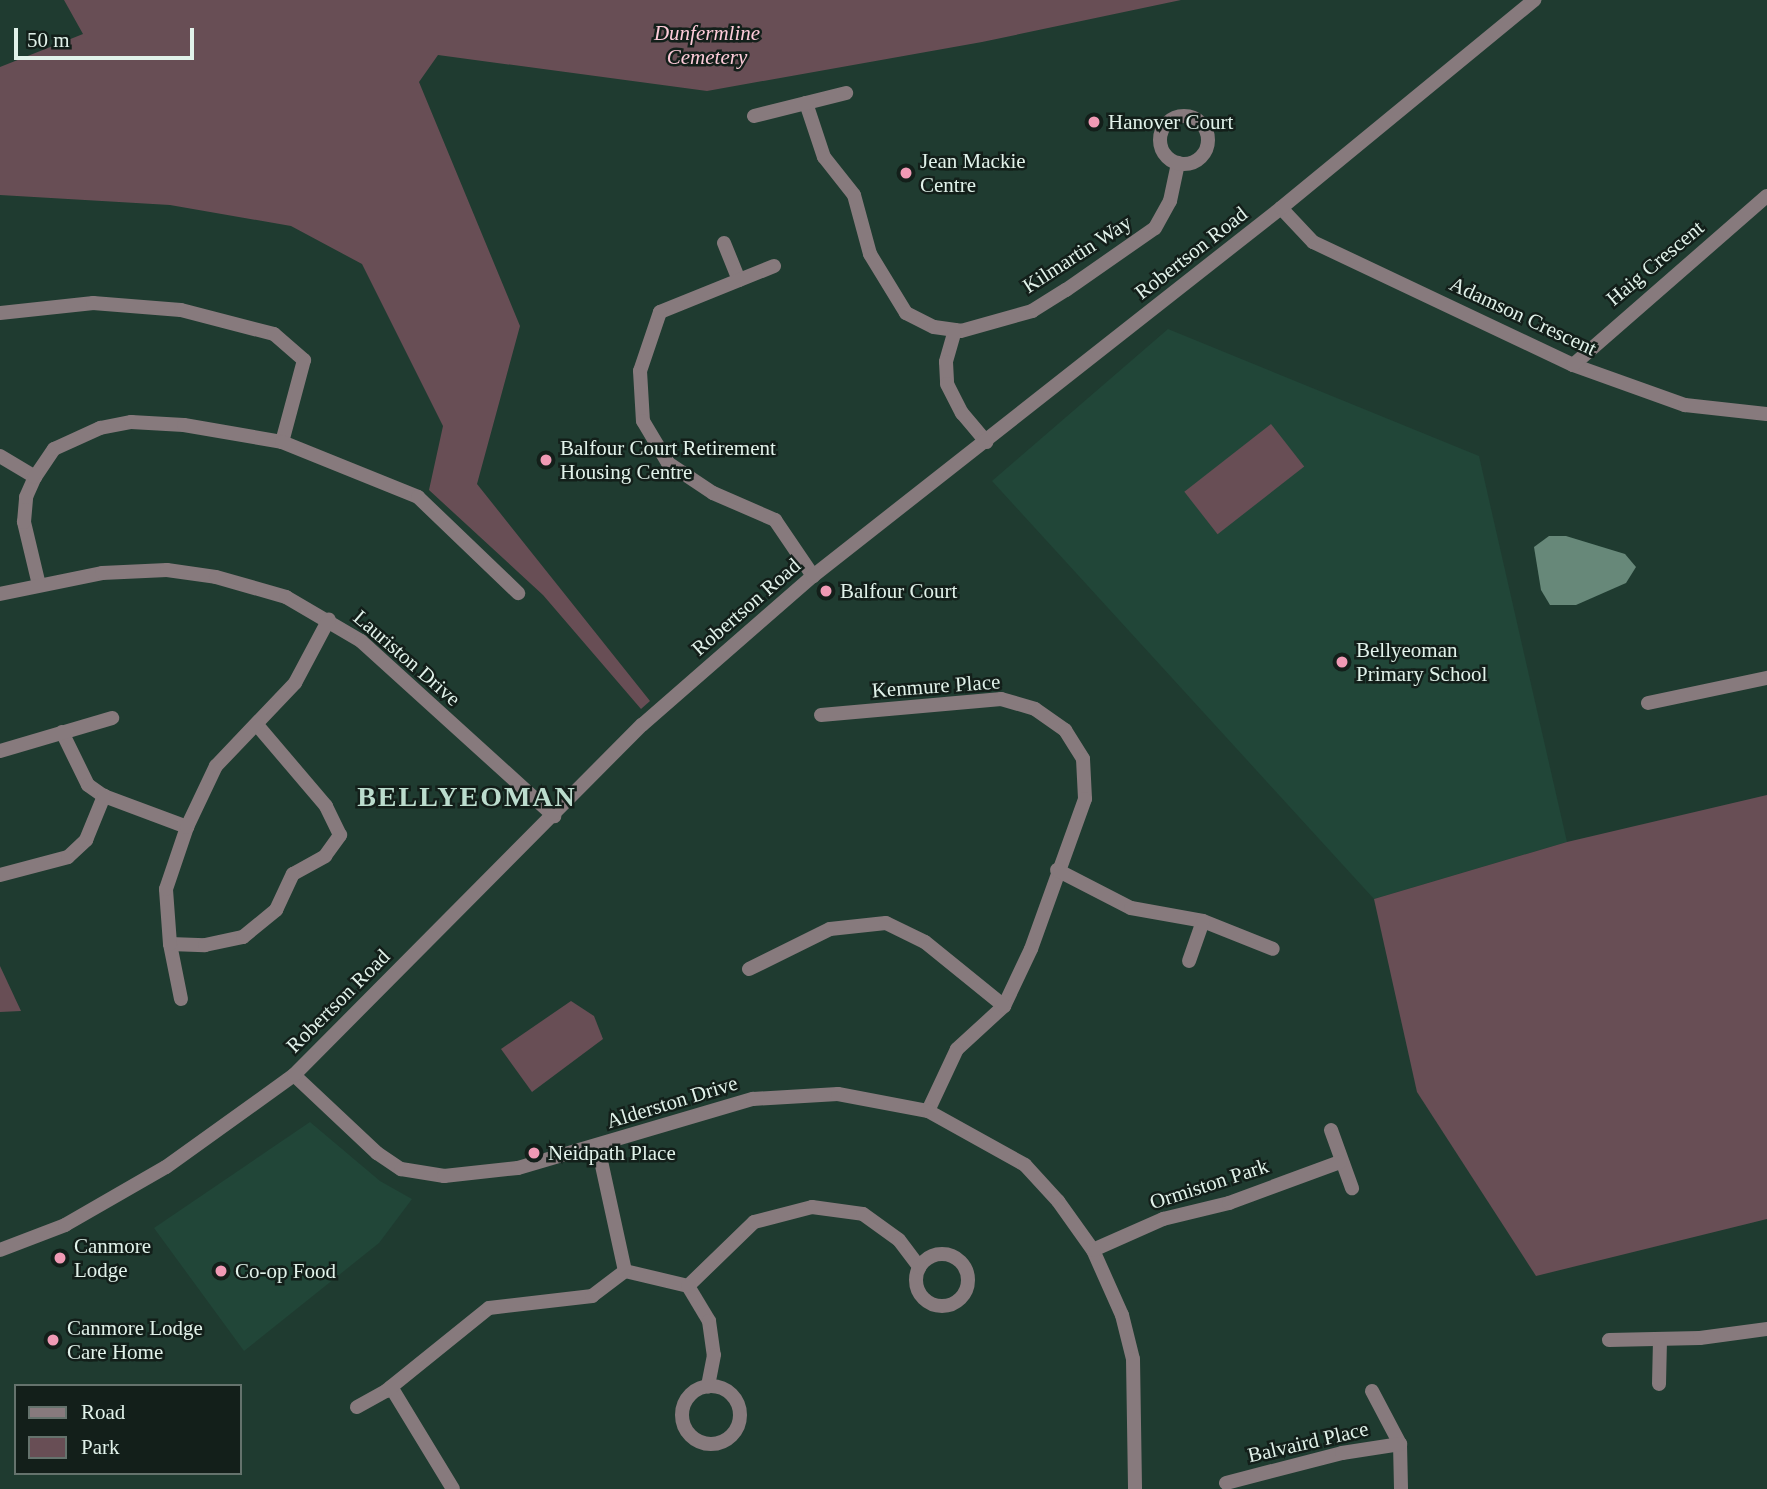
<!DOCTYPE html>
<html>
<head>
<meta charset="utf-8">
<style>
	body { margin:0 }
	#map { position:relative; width:1767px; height:1489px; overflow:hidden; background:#1f3b30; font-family:Georgia,serif }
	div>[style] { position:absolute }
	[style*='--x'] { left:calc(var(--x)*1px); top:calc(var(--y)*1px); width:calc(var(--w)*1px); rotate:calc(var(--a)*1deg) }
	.built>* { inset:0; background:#214638 }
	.green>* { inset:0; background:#684e55; transform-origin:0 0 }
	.water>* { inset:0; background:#678879 }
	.minor>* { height:14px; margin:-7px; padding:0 7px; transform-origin:7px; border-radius:7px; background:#877a7d }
	.minor>.ring { margin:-7px; padding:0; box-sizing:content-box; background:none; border:14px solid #877a7d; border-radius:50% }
	.tertiary>* { height:14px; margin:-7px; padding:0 7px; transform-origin:7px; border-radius:7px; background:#877a7d }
	.dots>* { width:19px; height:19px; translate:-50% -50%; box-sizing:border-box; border:4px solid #131f1a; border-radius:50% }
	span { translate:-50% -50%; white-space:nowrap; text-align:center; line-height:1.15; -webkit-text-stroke:5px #131f1a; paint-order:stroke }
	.park-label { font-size:21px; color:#feccda; font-style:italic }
	.poi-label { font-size:21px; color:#e1f2ea }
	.left { translate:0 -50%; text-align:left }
	.street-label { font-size:21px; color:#e1f2ea }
	.district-label { font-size:28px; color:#bbdccd; font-weight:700; letter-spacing:2px }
	.legend { position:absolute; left:14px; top:1384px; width:228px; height:91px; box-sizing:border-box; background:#131f1a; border:2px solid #65736d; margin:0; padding:9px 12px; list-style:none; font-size:21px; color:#e1f2ea }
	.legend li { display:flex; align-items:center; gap:14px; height:35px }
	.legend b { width:35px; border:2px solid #65736d }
	.scale { position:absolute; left:14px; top:28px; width:180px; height:32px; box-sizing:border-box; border:4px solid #e1f2ea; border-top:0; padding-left:9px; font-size:21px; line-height:24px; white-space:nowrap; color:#e1f2ea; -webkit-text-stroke:5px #131f1a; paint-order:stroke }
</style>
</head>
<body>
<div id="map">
	<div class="built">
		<i style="clip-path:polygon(1168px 329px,1479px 456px,1567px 842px,1374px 899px,992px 481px)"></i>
		<i style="clip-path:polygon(310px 1122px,380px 1181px,412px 1199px,379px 1243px,244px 1351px,154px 1228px)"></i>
	</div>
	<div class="green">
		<i style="clip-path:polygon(64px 0,1181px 0,982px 42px,707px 91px,438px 55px,419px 82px,520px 326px,477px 484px,650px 701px,641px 709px,543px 595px,429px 490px,443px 426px,362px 264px,291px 226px,170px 205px,0 195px,0 67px,83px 34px)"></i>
		<i style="left:1271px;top:424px;width:54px;height:110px;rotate:52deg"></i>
		<i style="clip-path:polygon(1767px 795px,1767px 1219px,1536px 1276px,1417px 1092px,1374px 899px,1567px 842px)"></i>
		<i style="clip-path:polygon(0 966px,21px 1011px,0 1012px)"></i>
		<i style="clip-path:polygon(571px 1001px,594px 1016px,603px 1039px,532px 1092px,501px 1049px)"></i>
	</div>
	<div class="water">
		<i style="clip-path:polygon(1549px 536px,1566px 536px,1625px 554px,1636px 567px,1626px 583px,1576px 605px,1550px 605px,1541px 590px,1534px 547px)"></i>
	</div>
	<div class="minor">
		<i style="--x:806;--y:103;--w:57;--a:71.6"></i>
		<i style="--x:824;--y:157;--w:48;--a:51.7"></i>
		<i style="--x:854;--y:195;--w:61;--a:74.8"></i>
		<i style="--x:870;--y:254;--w:69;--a:58.6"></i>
		<i style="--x:906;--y:313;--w:31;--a:27"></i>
		<i style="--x:934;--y:327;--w:27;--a:8"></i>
		<i style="--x:961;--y:331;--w:74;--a:-15.7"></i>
		<i style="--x:1032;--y:311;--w:40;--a:-32"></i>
		<i style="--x:1066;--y:290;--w:108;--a:-34.9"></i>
		<i style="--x:1155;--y:228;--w:31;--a:-61"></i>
		<i style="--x:1170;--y:201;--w:39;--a:-78"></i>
		<i style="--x:754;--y:116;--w:95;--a:-14"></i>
		<i class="ring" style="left:1160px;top:116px;width:34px;height:34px"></i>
		<i style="--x:1281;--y:208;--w:47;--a:46.7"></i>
		<i style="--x:1313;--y:242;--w:288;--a:25.3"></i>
		<i style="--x:1573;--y:365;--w:119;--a:19.7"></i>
		<i style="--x:1685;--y:405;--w:82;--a:6.3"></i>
		<i style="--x:724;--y:243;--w:40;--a:68"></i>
		<i style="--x:774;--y:266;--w:123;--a:158"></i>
		<i style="--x:660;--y:312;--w:62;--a:108.7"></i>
		<i style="--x:640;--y:371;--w:50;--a:86.6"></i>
		<i style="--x:643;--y:421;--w:49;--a:59.2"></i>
		<i style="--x:668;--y:463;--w:54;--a:33.7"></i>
		<i style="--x:713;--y:493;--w:68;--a:23.5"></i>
		<i style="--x:775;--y:520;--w:68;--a:55.8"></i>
		<i style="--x:0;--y:313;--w:94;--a:-6.1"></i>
		<i style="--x:93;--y:303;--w:88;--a:4.5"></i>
		<i style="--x:181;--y:310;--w:96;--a:14.5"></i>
		<i style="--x:274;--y:334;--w:40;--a:41"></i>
		<i style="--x:304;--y:360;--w:85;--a:105"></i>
		<i style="--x:955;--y:330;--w:33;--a:106"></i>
		<i style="--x:946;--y:362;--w:22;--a:87"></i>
		<i style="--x:947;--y:384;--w:33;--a:63"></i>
		<i style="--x:962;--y:413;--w:38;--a:50"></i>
		<i style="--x:1573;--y:365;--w:257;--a:-41.1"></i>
		<i style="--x:0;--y:456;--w:41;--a:31"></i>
		<i style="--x:39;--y:585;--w:65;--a:-103.4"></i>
		<i style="--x:24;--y:522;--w:25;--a:-85"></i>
		<i style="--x:26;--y:497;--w:22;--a:-66"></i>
		<i style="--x:35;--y:477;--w:34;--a:-56"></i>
		<i style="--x:54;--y:449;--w:51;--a:-24.5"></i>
		<i style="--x:100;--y:428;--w:32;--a:-11"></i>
		<i style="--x:131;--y:422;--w:53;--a:3.2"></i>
		<i style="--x:184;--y:425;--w:99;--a:9.8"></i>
		<i style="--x:282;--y:442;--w:147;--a:22"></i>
		<i style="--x:418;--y:497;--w:139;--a:43.8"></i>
		<i style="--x:0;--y:594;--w:104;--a:-11.6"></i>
		<i style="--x:102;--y:573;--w:65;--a:-2.6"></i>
		<i style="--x:167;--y:570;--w:49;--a:8.1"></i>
		<i style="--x:216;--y:577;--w:73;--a:15.9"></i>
		<i style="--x:286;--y:597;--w:87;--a:30.4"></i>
		<i style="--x:361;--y:641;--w:261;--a:42.2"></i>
		<i style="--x:1648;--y:703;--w:122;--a:-11.9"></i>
		<i style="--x:821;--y:715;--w:181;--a:-5.1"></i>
		<i style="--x:1001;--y:699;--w:35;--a:16"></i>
		<i style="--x:1035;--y:709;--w:37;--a:35"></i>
		<i style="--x:1065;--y:730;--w:34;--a:58"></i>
		<i style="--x:1083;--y:759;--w:40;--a:87.1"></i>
		<i style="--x:1085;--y:799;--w:159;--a:109.8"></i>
		<i style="--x:1031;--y:949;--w:63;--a:115.3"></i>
		<i style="--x:1004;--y:1006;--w:64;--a:137.5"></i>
		<i style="--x:957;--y:1049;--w:68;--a:115.1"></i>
		<i style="--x:62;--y:732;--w:59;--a:63.9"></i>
		<i style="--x:88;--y:785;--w:19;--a:35"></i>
		<i style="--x:104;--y:796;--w:89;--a:20.5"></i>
		<i style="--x:0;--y:751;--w:117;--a:-16.4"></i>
		<i style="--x:1057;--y:870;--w:83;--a:27.2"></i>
		<i style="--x:1131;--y:908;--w:73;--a:10.2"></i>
		<i style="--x:1203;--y:921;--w:75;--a:21.8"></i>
		<i style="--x:0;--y:875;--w:70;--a:-14.8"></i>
		<i style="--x:68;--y:857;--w:25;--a:-43"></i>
		<i style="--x:86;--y:840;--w:48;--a:-67.8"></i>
		<i style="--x:170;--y:944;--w:35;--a:2"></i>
		<i style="--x:205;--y:945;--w:39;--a:-12"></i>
		<i style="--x:243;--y:937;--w:43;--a:-39.3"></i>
		<i style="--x:276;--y:910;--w:40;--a:-65"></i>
		<i style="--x:293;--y:874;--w:37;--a:-29"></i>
		<i style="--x:325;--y:856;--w:26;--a:-54"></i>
		<i style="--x:340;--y:835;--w:32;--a:-116"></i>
		<i style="--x:326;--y:806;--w:105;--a:-130.4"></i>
		<i style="--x:1189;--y:961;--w:42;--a:-70.7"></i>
		<i style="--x:749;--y:969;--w:90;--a:-26.3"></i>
		<i style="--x:830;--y:929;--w:56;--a:-6.1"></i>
		<i style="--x:886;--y:923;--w:43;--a:26"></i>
		<i style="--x:925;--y:942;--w:102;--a:39"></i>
		<i style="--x:181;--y:999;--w:56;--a:-101.3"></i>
		<i style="--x:170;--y:944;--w:55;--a:-94.2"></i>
		<i style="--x:166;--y:889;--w:65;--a:-71.3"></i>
		<i style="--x:187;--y:827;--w:68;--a:-64.6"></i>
		<i style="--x:216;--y:766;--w:115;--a:-46.4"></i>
		<i style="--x:295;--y:683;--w:72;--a:-62"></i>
		<i style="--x:294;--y:1075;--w:114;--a:43.2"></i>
		<i style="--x:377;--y:1153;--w:29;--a:34"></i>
		<i style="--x:401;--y:1169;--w:44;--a:9.2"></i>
		<i style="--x:444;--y:1176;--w:74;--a:-6.2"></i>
		<i style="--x:518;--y:1168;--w:245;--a:-16.4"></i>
		<i style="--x:753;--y:1099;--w:85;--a:-3.4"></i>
		<i style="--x:838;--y:1094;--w:92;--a:10.7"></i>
		<i style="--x:928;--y:1111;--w:111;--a:29.1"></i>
		<i style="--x:1025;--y:1165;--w:49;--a:47.5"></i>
		<i style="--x:1058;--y:1201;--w:60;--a:54.5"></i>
		<i style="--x:1093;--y:1250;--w:71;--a:66"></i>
		<i style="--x:1122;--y:1315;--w:45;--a:76"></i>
		<i style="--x:1133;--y:1359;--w:130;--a:89.1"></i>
		<i style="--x:1331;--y:1130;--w:62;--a:70.1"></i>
		<i style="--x:1093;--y:1250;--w:77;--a:-23.9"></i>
		<i style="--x:1163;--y:1219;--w:68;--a:-13.6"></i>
		<i style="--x:1229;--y:1203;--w:118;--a:-20.3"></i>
		<i class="ring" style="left:916px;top:1254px;width:38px;height:38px"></i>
		<i style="--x:625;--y:1271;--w:65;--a:13.4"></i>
		<i style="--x:688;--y:1286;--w:41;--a:59"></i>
		<i style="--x:709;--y:1321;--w:34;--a:82"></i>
		<i style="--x:714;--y:1355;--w:32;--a:101"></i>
		<i style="--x:688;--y:1286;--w:92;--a:-44.1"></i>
		<i style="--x:754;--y:1222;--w:60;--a:-14.5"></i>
		<i style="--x:812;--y:1207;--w:51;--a:7.8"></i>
		<i style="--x:863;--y:1214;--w:44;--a:35.8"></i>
		<i style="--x:899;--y:1240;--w:34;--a:53"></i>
		<i style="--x:1609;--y:1340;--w:91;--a:-1.3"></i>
		<i style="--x:1700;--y:1338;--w:68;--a:-7.7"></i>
		<i style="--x:1659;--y:1384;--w:43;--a:-88.7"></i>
		<i class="ring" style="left:682px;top:1386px;width:44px;height:44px"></i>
		<i style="--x:391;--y:1387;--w:119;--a:58.7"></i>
		<i style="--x:1372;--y:1391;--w:60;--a:62.2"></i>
		<i style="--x:1400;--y:1444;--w:45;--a:88.7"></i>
		<i style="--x:357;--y:1407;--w:33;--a:-29"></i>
		<i style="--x:386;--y:1391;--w:132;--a:-38.9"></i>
		<i style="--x:489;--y:1308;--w:104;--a:-6.6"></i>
		<i style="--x:592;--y:1296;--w:41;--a:-37.1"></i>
		<i style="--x:625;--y:1271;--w:127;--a:-102.3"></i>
		<i style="--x:1226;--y:1483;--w:120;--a:-14.5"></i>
		<i style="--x:1342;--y:1453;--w:59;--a:-8.8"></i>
	</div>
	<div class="tertiary">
		<i style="--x:0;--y:1250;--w:70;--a:-21"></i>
		<i style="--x:65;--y:1225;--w:116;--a:-29.9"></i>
		<i style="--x:166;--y:1167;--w:158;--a:-35.7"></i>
		<i style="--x:294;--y:1075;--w:494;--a:-45.2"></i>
		<i style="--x:642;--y:725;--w:227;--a:-41.1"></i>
		<i style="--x:813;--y:576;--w:595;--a:-38.18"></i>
		<i style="--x:1281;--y:208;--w:328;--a:-39.4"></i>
	</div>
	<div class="dots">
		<i style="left:1094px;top:122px;background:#f09ab5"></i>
		<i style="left:906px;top:173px;background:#f09ab5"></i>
		<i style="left:546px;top:460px;background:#f09ab5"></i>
		<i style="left:826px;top:591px;background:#f09ab5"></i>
		<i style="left:1342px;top:662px;background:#f09ab5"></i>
		<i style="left:534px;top:1153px;background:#f09ab5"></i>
		<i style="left:60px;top:1258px;background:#f09ab5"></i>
		<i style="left:221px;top:1271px;background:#f09ab5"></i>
		<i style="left:53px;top:1340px;background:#f09ab5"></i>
	</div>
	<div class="park-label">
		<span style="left:707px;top:45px">Dunfermline<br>Cemetery</span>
	</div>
	<div class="poi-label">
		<span class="left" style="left:1108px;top:122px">Hanover Court</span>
		<span class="left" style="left:920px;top:173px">Jean Mackie<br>Centre</span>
		<span class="left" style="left:560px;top:460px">Balfour Court Retirement<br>Housing Centre</span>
		<span class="left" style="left:840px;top:591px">Balfour Court</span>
		<span class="left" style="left:1356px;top:662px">Bellyeoman<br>Primary School</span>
		<span class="left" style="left:548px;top:1153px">Neidpath Place</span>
		<span class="left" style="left:74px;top:1258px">Canmore<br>Lodge</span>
		<span class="left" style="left:235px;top:1271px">Co-op Food</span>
		<span class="left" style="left:67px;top:1340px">Canmore Lodge<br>Care Home</span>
	</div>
	<div class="street-label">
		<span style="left:1191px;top:253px;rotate:-38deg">Robertson Road</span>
		<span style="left:1077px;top:254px;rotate:-33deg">Kilmartin Way</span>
		<span style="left:1655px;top:263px;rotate:-40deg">Haig Crescent</span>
		<span style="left:1523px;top:316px;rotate:25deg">Adamson Crescent</span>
		<span style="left:746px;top:607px;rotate:-41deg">Robertson Road</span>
		<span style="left:407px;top:658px;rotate:41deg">Lauriston Drive</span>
		<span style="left:936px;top:686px;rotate:-4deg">Kenmure Place</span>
		<span style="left:338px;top:1001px;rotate:-45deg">Robertson Road</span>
		<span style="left:672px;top:1102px;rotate:-17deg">Alderston Drive</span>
		<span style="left:1209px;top:1184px;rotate:-18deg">Ormiston Park</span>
		<span style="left:1308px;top:1442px;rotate:-13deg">Balvaird Place</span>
	</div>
	<div class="district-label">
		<span style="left:467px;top:797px">BELLYEOMAN</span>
	</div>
	<ul class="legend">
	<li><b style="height:9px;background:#877a7d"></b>Road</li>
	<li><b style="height:19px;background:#684e55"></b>Park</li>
	</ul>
	<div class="scale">50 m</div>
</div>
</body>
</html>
